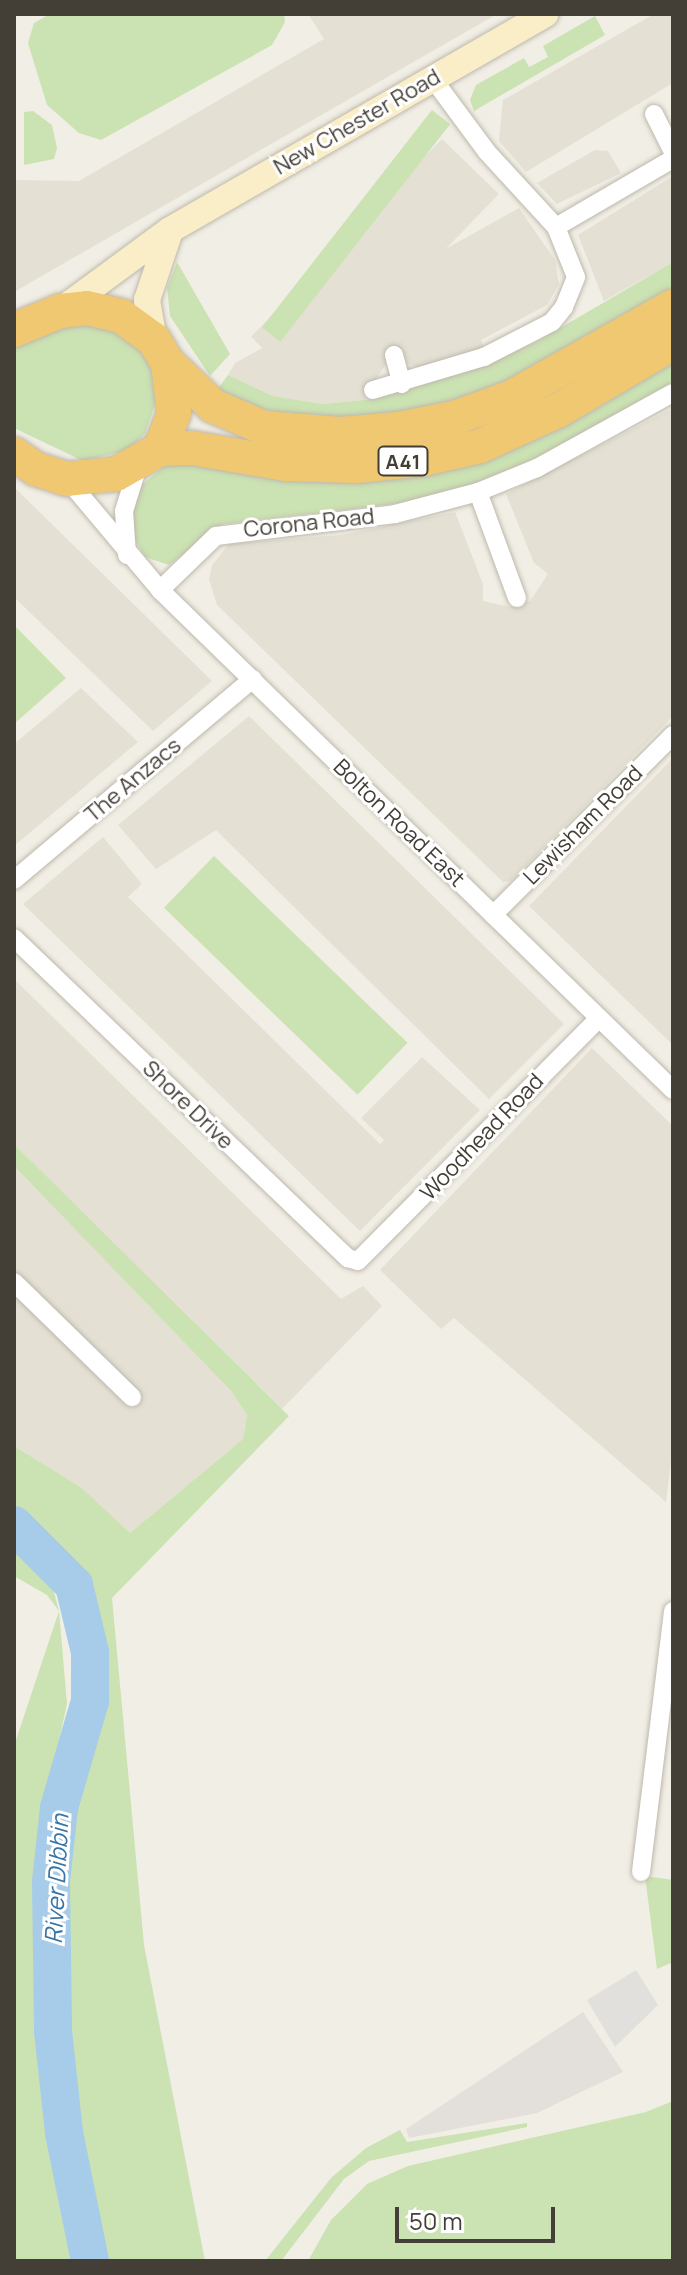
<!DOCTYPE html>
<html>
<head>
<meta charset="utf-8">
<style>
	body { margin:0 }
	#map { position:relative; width:687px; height:2275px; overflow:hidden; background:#f1eee5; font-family:Manrope,sans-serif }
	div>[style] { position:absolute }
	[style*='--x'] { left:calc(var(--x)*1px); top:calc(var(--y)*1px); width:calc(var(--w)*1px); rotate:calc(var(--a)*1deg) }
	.residential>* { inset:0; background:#e4e0d4; transform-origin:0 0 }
	.industrial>* { inset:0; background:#e3dfda }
	.green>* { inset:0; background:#cbe2b2; transform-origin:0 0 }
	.parking>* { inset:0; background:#e2e0dd }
	.river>* { height:38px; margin:-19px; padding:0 19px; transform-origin:19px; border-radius:19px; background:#a7cce9 }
	.roads { filter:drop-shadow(0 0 2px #beb8ac) drop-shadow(0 0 2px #beb8ac) }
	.street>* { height:18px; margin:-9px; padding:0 9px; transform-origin:9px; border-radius:9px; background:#fff }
	.secondary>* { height:26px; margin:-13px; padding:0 13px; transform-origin:13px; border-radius:13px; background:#f9eec7 }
	.highway>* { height:34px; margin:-17px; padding:0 17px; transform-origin:17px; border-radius:17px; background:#f0c871 }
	span { translate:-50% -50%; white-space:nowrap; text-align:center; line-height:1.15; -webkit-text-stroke:6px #fff; paint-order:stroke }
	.shield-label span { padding:2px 6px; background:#fff; border:2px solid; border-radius:6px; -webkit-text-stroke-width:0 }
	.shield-label { font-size:20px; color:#433e36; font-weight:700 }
	.street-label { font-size:22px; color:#433e36 }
	.water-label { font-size:24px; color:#3975a4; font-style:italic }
	.frame { position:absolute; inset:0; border:16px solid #433e36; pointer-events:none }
	.scale { position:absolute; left:395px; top:2207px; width:160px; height:36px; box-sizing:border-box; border:4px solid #433e36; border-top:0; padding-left:10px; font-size:24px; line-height:28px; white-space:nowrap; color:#433e36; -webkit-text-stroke:6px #fff; paint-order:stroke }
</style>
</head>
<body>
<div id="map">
	<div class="residential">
		<i style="clip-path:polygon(308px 14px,497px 14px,14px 292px,14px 180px,79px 181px,324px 39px)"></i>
		<i style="clip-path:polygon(654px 14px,673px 14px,673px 83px,526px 172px,499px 141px,503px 100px)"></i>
		<i style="left:442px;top:139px;width:79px;height:275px;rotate:44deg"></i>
		<i style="clip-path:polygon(595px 150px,608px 151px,621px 173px,557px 204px,537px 183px)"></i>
		<i style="clip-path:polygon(673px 176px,673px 262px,604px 301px,578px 235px)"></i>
		<i style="clip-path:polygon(519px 208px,555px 260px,559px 284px,547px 305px,481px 340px,484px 347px,418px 368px,407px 363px,399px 347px,385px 351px,386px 364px,375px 381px,373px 399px,323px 404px,273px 396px,228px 375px,235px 363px,410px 267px,423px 269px,433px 256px)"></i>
		<i style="clip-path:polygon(673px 408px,673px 716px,511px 881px,503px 882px,217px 605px,209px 579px,212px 565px,229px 544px,341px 535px,455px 512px,483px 584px,483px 601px,510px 607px,530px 601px,548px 574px,534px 563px,506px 494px)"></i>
		<i style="clip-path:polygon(14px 487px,212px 681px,153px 731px,14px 597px)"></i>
		<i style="clip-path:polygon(81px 688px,138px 742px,14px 846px,14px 744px)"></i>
		<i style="clip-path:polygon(249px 716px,564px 1024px,489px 1099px,216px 830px,156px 869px,118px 825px)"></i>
		<i style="clip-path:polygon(673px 758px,673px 1045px,529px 906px)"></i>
		<i style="clip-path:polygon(103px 837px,142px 884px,128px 897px,380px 1144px,384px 1140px,361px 1118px,422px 1057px,480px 1110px,360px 1231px,23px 904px)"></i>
		<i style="clip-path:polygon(14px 979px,341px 1299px,363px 1286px,382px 1306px,282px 1409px,14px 1144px)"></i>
		<i style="clip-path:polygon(592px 1048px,673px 1126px,673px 1444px,666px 1502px,454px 1318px,441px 1329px,380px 1270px)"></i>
		<i style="clip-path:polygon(14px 1166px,232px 1392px,247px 1415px,243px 1439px,130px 1533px,82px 1488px,14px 1446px)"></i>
	</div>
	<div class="industrial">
		<i style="clip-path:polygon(583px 2012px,623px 2072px,537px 2113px,409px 2138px,406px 2129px)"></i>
	</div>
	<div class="green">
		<i style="clip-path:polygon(50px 14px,284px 14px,285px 22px,272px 45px,101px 140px,79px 133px,47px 105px,28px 43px,34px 23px)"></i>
		<i style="clip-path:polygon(595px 16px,605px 35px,474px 111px,470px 100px,476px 85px,524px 58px,529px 67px,548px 57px,543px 46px)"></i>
		<i style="left:432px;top:110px;width:23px;height:276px;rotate:38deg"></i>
		<i style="clip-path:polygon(33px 111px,52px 125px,57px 148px,54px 159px,24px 165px,24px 112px)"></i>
		<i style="clip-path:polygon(177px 262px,230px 354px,210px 376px,170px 316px,167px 288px)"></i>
		<i style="clip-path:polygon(673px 262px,673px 293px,512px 382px,456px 402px,384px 417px,311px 421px,240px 403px,217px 390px,228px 375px,273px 396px,323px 404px,373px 399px,483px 366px,538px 341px)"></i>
		<i style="clip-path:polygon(106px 322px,145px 347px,160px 390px,145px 434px,128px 450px,83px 461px,14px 428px,14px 348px,61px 326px)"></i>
		<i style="clip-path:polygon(673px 355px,673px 382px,550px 452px,474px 484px,411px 502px,223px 524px,169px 565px,145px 557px,132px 535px,133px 504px,140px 486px,169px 463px,421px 469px)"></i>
		<i style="clip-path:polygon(14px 625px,66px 678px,14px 724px)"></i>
		<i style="left:214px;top:856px;width:269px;height:72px;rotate:44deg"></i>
		<i style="clip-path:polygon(14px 1144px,289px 1416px,112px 1598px,144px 1945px,205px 2261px,100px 2261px,72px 2108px,64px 2025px,61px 1872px,68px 1811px,97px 1714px,101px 1671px,93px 1609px,73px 1560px,14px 1504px,14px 1446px,82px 1488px,130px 1533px,243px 1439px,247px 1415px,232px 1392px,14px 1166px)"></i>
		<i style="clip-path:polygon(14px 1544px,50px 1577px,59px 1611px,67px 1704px,41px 1822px,37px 1930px,41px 2054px,57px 2183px,78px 2261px,14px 2261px,14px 1746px,59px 1611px,47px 1595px,14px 1576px)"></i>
		<i style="clip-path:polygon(645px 1876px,673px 1880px,673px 1962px,657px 1969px)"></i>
		<i style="clip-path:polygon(673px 2101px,673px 2261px,308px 2261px,331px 2220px,367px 2184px,408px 2166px,646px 2112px)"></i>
		<i style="clip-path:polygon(527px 2123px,527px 2127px,369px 2161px,344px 2179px,281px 2261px,265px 2261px,331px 2178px,366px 2148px,400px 2130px,407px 2142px)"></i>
	</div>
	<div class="parking">
		<i style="clip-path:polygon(636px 1970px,658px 2005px,615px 2047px,587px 2000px)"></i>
	</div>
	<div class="river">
		<i style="--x:14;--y:1525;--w:85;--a:45"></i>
		<i style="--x:74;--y:1585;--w:69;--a:76.6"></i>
		<i style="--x:90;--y:1652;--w:49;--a:90"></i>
		<i style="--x:90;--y:1701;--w:111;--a:106.2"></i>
		<i style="--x:59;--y:1808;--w:74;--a:96.2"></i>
		<i style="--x:51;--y:1882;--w:149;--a:89.2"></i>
		<i style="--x:53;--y:2031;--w:103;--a:83.8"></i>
		<i style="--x:64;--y:2133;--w:131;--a:78.5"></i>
	</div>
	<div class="roads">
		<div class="street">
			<i style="--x:433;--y:79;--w:91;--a:53.5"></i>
			<i style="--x:487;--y:152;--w:102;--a:47.4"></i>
			<i style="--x:556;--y:227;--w:135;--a:-30.2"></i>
			<i style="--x:654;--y:114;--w:42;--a:63.4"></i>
			<i style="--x:394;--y:355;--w:30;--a:75"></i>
			<i style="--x:373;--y:390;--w:116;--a:-16.6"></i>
			<i style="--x:484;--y:357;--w:76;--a:-27.2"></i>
			<i style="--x:552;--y:322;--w:19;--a:-51"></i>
			<i style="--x:564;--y:307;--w:32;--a:-68"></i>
			<i style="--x:576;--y:277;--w:54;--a:-111.8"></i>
			<i style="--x:67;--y:479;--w:145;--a:50"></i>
			<i style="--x:160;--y:590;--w:716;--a:44.26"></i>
			<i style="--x:478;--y:492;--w:113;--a:69.8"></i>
			<i style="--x:127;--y:555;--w:44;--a:-93.9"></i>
			<i style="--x:124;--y:511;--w:47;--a:-72.7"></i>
			<i style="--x:160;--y:590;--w:78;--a:-44"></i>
			<i style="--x:216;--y:536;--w:180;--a:-7"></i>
			<i style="--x:395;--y:514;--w:86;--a:-14.8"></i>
			<i style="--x:478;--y:492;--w:64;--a:-22.1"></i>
			<i style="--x:537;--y:468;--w:155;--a:-28.9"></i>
			<i style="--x:14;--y:880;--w:312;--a:-40.1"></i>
			<i style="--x:493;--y:915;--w:255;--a:-45"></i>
			<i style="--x:14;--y:938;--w:463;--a:43.8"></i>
			<i style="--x:348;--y:1258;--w:10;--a:17"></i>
			<i style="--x:358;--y:1261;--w:342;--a:-45.2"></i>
			<i style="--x:14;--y:1282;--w:165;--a:44.3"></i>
			<i style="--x:641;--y:1872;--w:263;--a:-83"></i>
		</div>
		<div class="secondary">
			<i style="--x:60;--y:311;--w:137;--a:-36.4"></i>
			<i style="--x:170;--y:230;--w:433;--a:-29.9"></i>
			<i style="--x:154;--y:340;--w:41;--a:-99.9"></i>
			<i style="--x:147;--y:300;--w:70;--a:-71.6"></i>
		</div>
		<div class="highway">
			<i style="--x:14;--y:330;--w:50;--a:-22.4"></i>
			<i style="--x:60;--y:311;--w:27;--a:-6"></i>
			<i style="--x:87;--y:308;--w:35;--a:13"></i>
			<i style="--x:121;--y:316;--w:41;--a:36"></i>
			<i style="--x:154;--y:340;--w:27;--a:59"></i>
			<i style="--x:168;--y:363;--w:50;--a:83.2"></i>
			<i style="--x:174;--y:413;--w:39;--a:111"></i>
			<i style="--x:160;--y:449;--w:51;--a:150.4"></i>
			<i style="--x:116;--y:474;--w:49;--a:174.2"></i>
			<i style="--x:67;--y:479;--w:33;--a:-162"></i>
			<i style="--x:36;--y:469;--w:27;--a:-146"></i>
			<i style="--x:168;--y:363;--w:62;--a:43.7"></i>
			<i style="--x:213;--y:406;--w:56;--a:23.3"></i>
			<i style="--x:264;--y:428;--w:77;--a:4.5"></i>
			<i style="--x:341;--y:434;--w:58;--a:-4.9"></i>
			<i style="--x:399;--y:429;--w:56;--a:-11.3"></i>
			<i style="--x:454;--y:418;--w:59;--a:-19.7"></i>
			<i style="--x:510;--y:398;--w:187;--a:-29.4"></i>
			<i style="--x:160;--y:449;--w:32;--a:-2"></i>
			<i style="--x:192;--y:448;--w:95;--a:9.7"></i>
			<i style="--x:286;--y:464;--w:71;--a:1.6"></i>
			<i style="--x:357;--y:466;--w:67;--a:-6"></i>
			<i style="--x:424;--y:459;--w:57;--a:-13.1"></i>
			<i style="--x:480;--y:446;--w:87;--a:-24.5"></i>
			<i style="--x:559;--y:410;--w:132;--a:-30.4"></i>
		</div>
	</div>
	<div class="shield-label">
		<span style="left:403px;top:461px">A41</span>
	</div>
	<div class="street-label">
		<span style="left:357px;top:122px;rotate:-30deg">New Chester Road</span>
		<span style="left:309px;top:523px;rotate:-6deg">Corona Road</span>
		<span style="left:133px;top:780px;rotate:-40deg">The Anzacs</span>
		<span style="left:399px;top:823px;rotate:44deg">Bolton Road East</span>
		<span style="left:583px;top:825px;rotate:-45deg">Lewisham Road</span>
		<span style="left:188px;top:1105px;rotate:44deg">Shore Drive</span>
		<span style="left:482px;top:1137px;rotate:-46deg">Woodhead Road</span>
	</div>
	<div class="water-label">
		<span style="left:56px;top:1879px;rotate:-87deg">River Dibbin</span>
	</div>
	<div class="frame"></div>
	<div class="scale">50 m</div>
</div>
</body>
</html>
